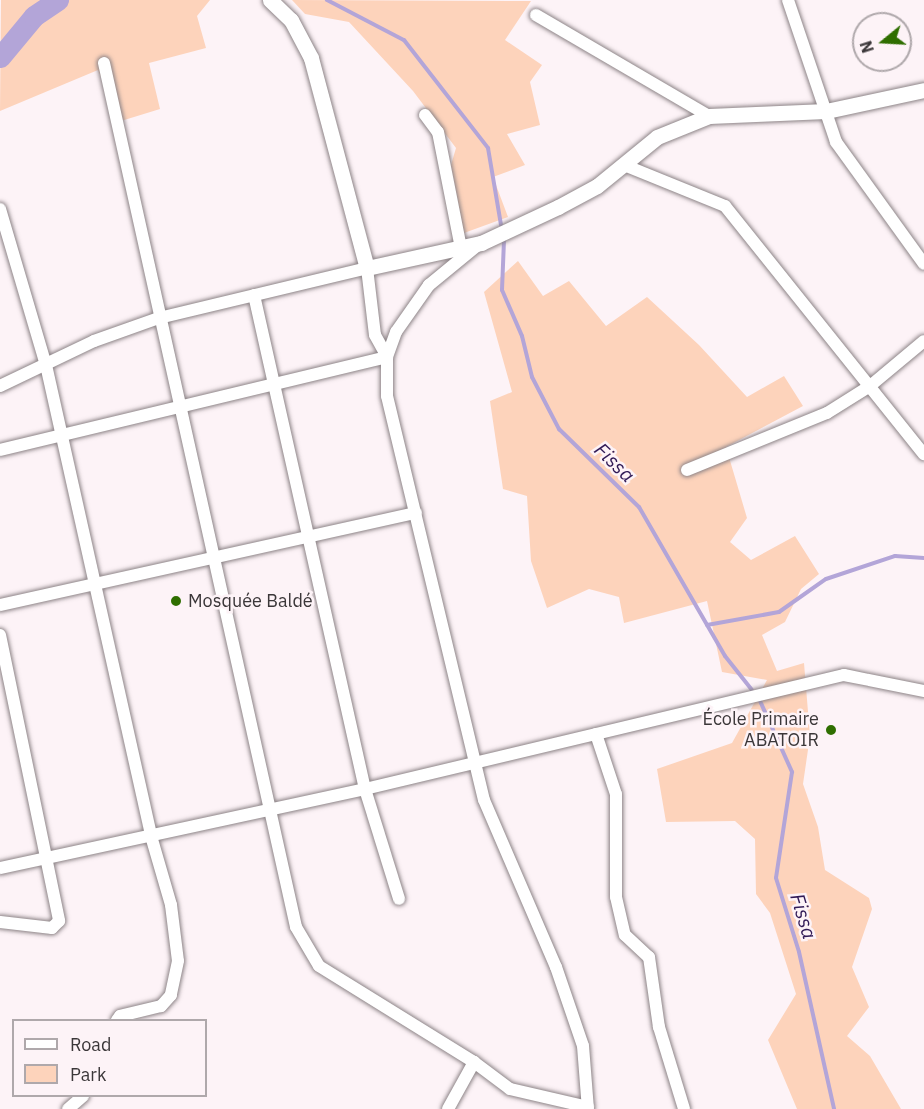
<!DOCTYPE html>
<html>
<head>
<meta charset="utf-8">
<style>
	body { margin:0 }
	#map { position:relative; width:924px; height:1109px; overflow:hidden; background:#fdf3f7; font-family:"IBM Plex Sans",sans-serif }
	div>[style] { position:absolute }
	[style*='--x'] { left:calc(var(--x)*1px); top:calc(var(--y)*1px); width:calc(var(--w)*1px); rotate:calc(var(--a)*1deg) }
	.green>* { inset:0; background:#fdd3bb }
	.stream>* { height:4px; margin:-2px; padding:0 2px; transform-origin:2px; border-radius:2px; background:#b3a5d8 }
	.river>* { height:21px; margin:-10.5px; padding:0 10.5px; transform-origin:10.5px; border-radius:10.5px; background:#b3a5d8 }
	.roads { filter:drop-shadow(0 0 2px #8d8487) drop-shadow(0 0 2px #8d8487) }
	.minor>* { height:12px; margin:-6px; padding:0 6px; transform-origin:6px; border-radius:6px; background:#fff }
	.tertiary>* { height:15px; margin:-7.5px; padding:0 7.5px; transform-origin:7.5px; border-radius:7.5px; background:#fff }
	.dots>* { width:16px; height:16px; translate:-50% -50%; box-sizing:border-box; border:3px solid #fdf3f7; border-radius:50% }
	span { translate:-50% -50%; white-space:nowrap; text-align:center; line-height:1.15; -webkit-text-stroke:5px #fdf3f7; paint-order:stroke }
	.poi-label { font-size:18px; color:#3b3739 }
	.left { translate:0 -50%; text-align:left }
	.right { translate:-100% -50%; text-align:right }
	.water-label { font-size:20px; color:#311a56; font-style:italic }
	.legend { position:absolute; left:12px; top:1019px; width:195px; height:78px; box-sizing:border-box; background:#fdf3f7; border:2px solid #afa8ab; margin:0; padding:8px 10px; list-style:none; font-size:18px; color:#3b3739 }
	.legend li { display:flex; align-items:center; gap:12px; height:30px }
	.legend b { width:30px; border:2px solid #afa8ab }
	.north { position:absolute; left:852px; top:12px; width:60px; height:60px; box-sizing:border-box; background:#fdf3f7; border:2px solid #afa8ab; border-radius:50%; rotate:252deg; font-size:16px; font-weight:700; line-height:24px; text-align:center; color:#3b3739 }
	.north::after { content:''; display:block; margin:auto; width:21px; height:27px; background:#2f6e00; clip-path:polygon(50% 0,100% 100%,50% 72%,0 100%) }
</style>
</head>
<body>
<div id="map">
	<div class="green">
		<i style="clip-path:polygon(210px 0,197px 16px,206px 48px,149px 63px,160px 109px,121px 121px,98px 70px,0 111px,1px 0)"></i>
		<i style="clip-path:polygon(292px 0,531px 1px,505px 40px,542px 65px,530px 82px,540px 125px,507px 134px,525px 165px,493px 177px,508px 217px,464px 233px,451px 165px,456px 148px,413px 91px,349px 22px,305px 14px)"></i>
		<i style="clip-path:polygon(518px 261px,543px 296px,569px 281px,606px 326px,647px 297px,699px 345px,747px 397px,784px 376px,803px 406px,726px 447px,747px 518px,730px 542px,751px 560px,795px 536px,819px 574px,801px 589px,785px 622px,762px 635px,777px 671px,804px 663px,810px 736px,803px 784px,818px 827px,825px 870px,869px 898px,872px 909px,852px 967px,869px 1007px,847px 1036px,870px 1056px,901px 1109px,797px 1109px,768px 1040px,796px 994px,770px 913px,756px 894px,755px 839px,735px 821px,666px 822px,657px 769px,732px 743px,767px 680px,722px 672px,707px 601px,624px 623px,619px 597px,589px 589px,547px 608px,531px 561px,527px 496px,503px 489px,490px 401px,512px 392px,484px 292px)"></i>
	</div>
	<div class="stream">
		<i style="--x:327;--y:0;--w:87;--a:27.5"></i>
		<i style="--x:404;--y:40;--w:137;--a:52.1"></i>
		<i style="--x:488;--y:148;--w:78;--a:80.4"></i>
		<i style="--x:504;--y:240;--w:50;--a:92.3"></i>
		<i style="--x:502;--y:290;--w:50;--a:66.5"></i>
		<i style="--x:522;--y:336;--w:42;--a:76.3"></i>
		<i style="--x:532;--y:377;--w:59;--a:62.6"></i>
		<i style="--x:559;--y:429;--w:112;--a:44.3"></i>
		<i style="--x:639;--y:507;--w:172;--a:60"></i>
		<i style="--x:725;--y:656;--w:43;--a:51.5"></i>
		<i style="--x:707;--y:625;--w:73;--a:-10.2"></i>
		<i style="--x:779;--y:612;--w:57;--a:-35.1"></i>
		<i style="--x:826;--y:579;--w:73;--a:-18.4"></i>
		<i style="--x:895;--y:556;--w:29;--a:4"></i>
		<i style="--x:760;--y:701;--w:78;--a:65.7"></i>
		<i style="--x:792;--y:772;--w:107;--a:98.6"></i>
		<i style="--x:776;--y:878;--w:77;--a:72.7"></i>
		<i style="--x:799;--y:952;--w:161;--a:77.4"></i>
	</div>
	<div class="river">
		<i style="--x:0;--y:57;--w:53;--a:-50.3"></i>
		<i style="--x:34;--y:16;--w:29;--a:-34"></i>
	</div>
	<div class="roads">
		<div class="minor">
			<i style="--x:788;--y:0;--w:150;--a:71.3"></i>
			<i style="--x:836;--y:142;--w:150;--a:54.2"></i>
			<i style="--x:536;--y:15;--w:200;--a:30.3"></i>
			<i style="--x:104;--y:63;--w:885;--a:77.47"></i>
			<i style="--x:296;--y:927;--w:45;--a:59.5"></i>
			<i style="--x:319;--y:966;--w:182;--a:31.8"></i>
			<i style="--x:474;--y:1062;--w:45;--a:36.9"></i>
			<i style="--x:510;--y:1089;--w:80;--a:13"></i>
			<i style="--x:425;--y:115;--w:21;--a:53"></i>
			<i style="--x:438;--y:132;--w:118;--a:78.8"></i>
			<i style="--x:624;--y:165;--w:109;--a:22.1"></i>
			<i style="--x:725;--y:206;--w:318;--a:51.3"></i>
			<i style="--x:0;--y:209;--w:163;--a:73.6"></i>
			<i style="--x:46;--y:365;--w:483;--a:77.4"></i>
			<i style="--x:151;--y:836;--w:72;--a:73.8"></i>
			<i style="--x:171;--y:905;--w:56;--a:82.9"></i>
			<i style="--x:178;--y:961;--w:35;--a:102"></i>
			<i style="--x:171;--y:995;--w:15;--a:132"></i>
			<i style="--x:161;--y:1006;--w:42;--a:166.3"></i>
			<i style="--x:120;--y:1016;--w:5;--a:127"></i>
			<i style="--x:479;--y:244;--w:65;--a:140.6"></i>
			<i style="--x:429;--y:285;--w:57;--a:125.1"></i>
			<i style="--x:396;--y:332;--w:27;--a:110"></i>
			<i style="--x:387;--y:357;--w:39;--a:90"></i>
			<i style="--x:387;--y:396;--w:415;--a:76.5"></i>
			<i style="--x:484;--y:800;--w:182;--a:66.7"></i>
			<i style="--x:556;--y:967;--w:83;--a:71.1"></i>
			<i style="--x:583;--y:1046;--w:63;--a:85.5"></i>
			<i style="--x:254;--y:295;--w:506;--a:77.34"></i>
			<i style="--x:365;--y:789;--w:115;--a:72.8"></i>
			<i style="--x:0;--y:386;--w:104;--a:-25.6"></i>
			<i style="--x:94;--y:341;--w:69;--a:-19.5"></i>
			<i style="--x:159;--y:318;--w:214;--a:-13.5"></i>
			<i style="--x:367;--y:268;--w:67;--a:83.2"></i>
			<i style="--x:375;--y:335;--w:25;--a:61"></i>
			<i style="--x:387;--y:357;--w:398;--a:166.5"></i>
			<i style="--x:687;--y:470;--w:151;--a:-22.2"></i>
			<i style="--x:827;--y:413;--w:51;--a:-32.1"></i>
			<i style="--x:870;--y:386;--w:70;--a:-39.8"></i>
			<i style="--x:0;--y:605;--w:426;--a:-12.5"></i>
			<i style="--x:0;--y:635;--w:292;--a:78.3"></i>
			<i style="--x:59;--y:921;--w:10;--a:135"></i>
			<i style="--x:52;--y:928;--w:52;--a:-173.4"></i>
			<i style="--x:596;--y:734;--w:63;--a:71.6"></i>
			<i style="--x:616;--y:794;--w:103;--a:90"></i>
			<i style="--x:616;--y:897;--w:39;--a:77"></i>
			<i style="--x:625;--y:935;--w:33;--a:43"></i>
			<i style="--x:649;--y:957;--w:71;--a:81.9"></i>
			<i style="--x:659;--y:1027;--w:86;--a:73"></i>
			<i style="--x:0;--y:868;--w:373;--a:-12.2"></i>
			<i style="--x:365;--y:789;--w:492;--a:-13.4"></i>
			<i style="--x:844;--y:675;--w:82;--a:11.3"></i>
			<i style="--x:68;--y:1109;--w:20;--a:-41"></i>
			<i style="--x:448;--y:1109;--w:54;--a:-61"></i>
		</div>
		<div class="tertiary">
			<i style="--x:270;--y:0;--w:29;--a:44"></i>
			<i style="--x:291;--y:20;--w:43;--a:62.2"></i>
			<i style="--x:311;--y:58;--w:217;--a:75.1"></i>
			<i style="--x:367;--y:268;--w:117;--a:-12.4"></i>
			<i style="--x:481;--y:243;--w:85;--a:-25.1"></i>
			<i style="--x:558;--y:207;--w:44;--a:-28.3"></i>
			<i style="--x:597;--y:186;--w:77;--a:-39.2"></i>
			<i style="--x:657;--y:137;--w:56;--a:-22"></i>
			<i style="--x:709;--y:116;--w:117;--a:-2.4"></i>
			<i style="--x:826;--y:111;--w:100;--a:-12.1"></i>
		</div>
	</div>
	<div class="dots">
		<i style="left:176px;top:601px;background:#2f6e00"></i>
		<i style="left:831px;top:730px;background:#2f6e00"></i>
	</div>
	<div class="poi-label">
		<span class="left" style="left:188px;top:601px">Mosquée Baldé</span>
		<span class="right" style="left:819px;top:730px">École Primaire<br>ABATOIR</span>
	</div>
	<div class="water-label">
		<span style="left:615px;top:462px;rotate:44deg">Fissa</span>
		<span style="left:804px;top:916px;rotate:73deg">Fissa</span>
	</div>
	<ul class="legend">
	<li><b style="height:8px;background:#fff"></b>Road</li>
	<li><b style="height:16px;background:#fdd3bb"></b>Park</li>
	</ul>
	<div class="north">N</div>
</div>
</body>
</html>
